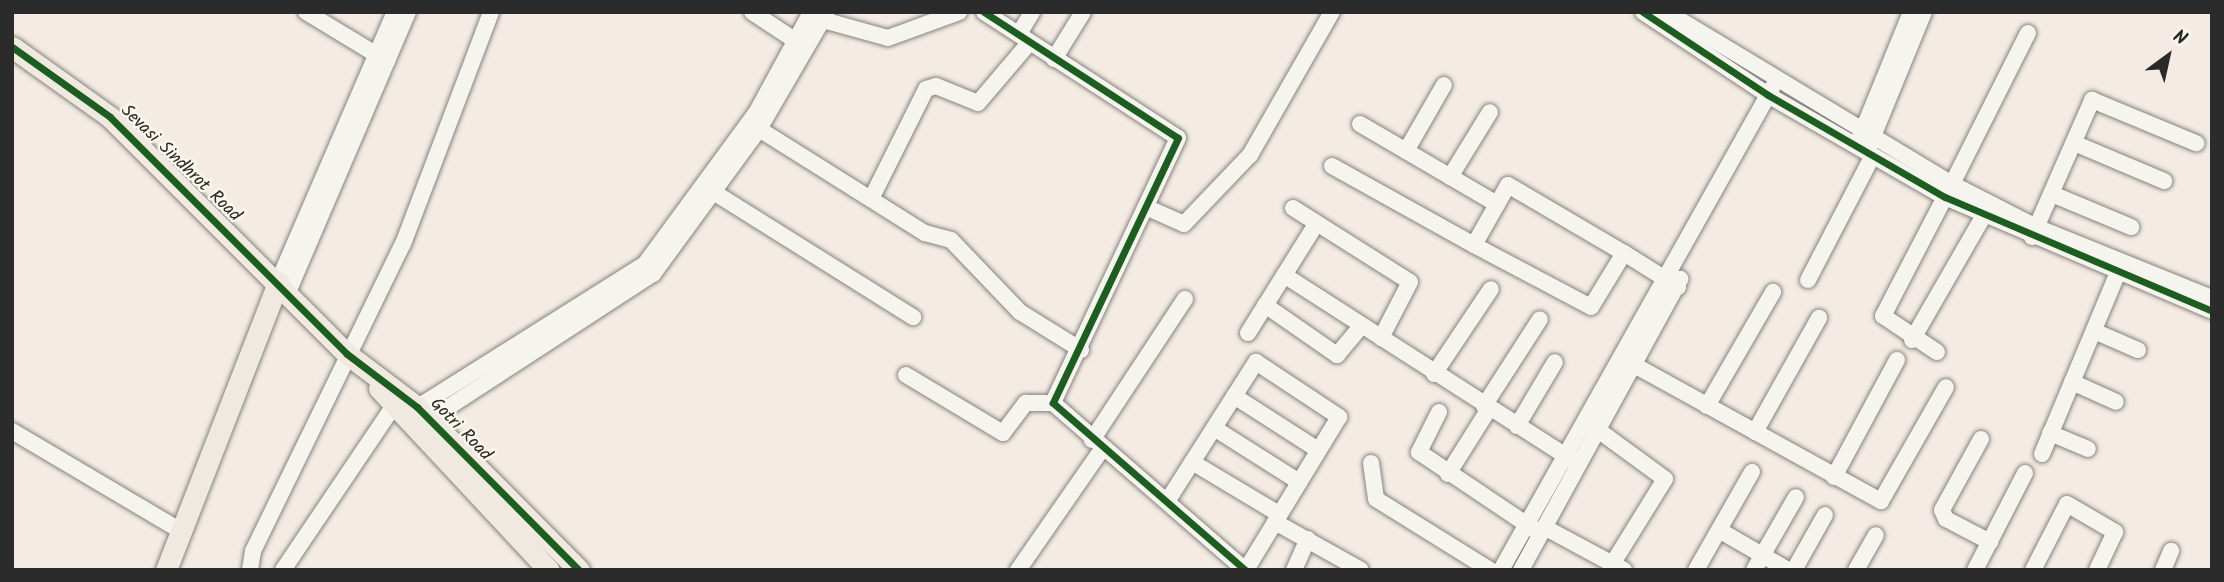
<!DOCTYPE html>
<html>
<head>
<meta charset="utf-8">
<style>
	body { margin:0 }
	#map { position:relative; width:2224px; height:582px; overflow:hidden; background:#f4ece4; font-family:Kalam,sans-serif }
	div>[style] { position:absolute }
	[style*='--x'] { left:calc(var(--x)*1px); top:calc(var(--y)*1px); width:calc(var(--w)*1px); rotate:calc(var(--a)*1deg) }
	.roads { filter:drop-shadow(0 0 2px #85827e) drop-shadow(0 0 2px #85827e) }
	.minor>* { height:16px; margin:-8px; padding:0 8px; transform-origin:8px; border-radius:8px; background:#f6f4ef }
	.major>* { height:21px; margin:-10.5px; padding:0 10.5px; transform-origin:10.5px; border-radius:10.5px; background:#efe9e0 }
	.cycleway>* { height:7px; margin:-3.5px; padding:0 3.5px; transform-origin:3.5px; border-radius:3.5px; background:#1b5e20 }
	span { translate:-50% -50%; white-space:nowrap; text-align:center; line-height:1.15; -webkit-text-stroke:5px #fbf7ec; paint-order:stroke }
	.street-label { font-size:18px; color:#2b2b2b }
	.frame { position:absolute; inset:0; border:14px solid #2b2b2b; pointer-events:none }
	.north { position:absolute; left:2133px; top:21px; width:70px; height:70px; -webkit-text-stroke:5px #fbf7ec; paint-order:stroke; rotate:33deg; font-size:19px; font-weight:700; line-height:28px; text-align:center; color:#2b2b2b }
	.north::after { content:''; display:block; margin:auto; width:24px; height:32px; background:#2b2b2b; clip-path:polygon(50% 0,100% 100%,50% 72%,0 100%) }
</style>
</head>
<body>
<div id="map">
	<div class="roads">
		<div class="minor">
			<i style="--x:306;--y:12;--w:95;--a:31.2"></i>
			<i style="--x:752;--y:12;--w:60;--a:33.4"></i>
			<i style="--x:984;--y:12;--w:231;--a:33"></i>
			<i style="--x:1178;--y:138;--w:293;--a:115.3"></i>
			<i style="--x:1053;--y:403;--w:254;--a:41"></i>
			<i style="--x:1643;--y:12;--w:150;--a:33.6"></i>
			<i style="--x:1768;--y:95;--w:204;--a:30"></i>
			<i style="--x:1945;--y:197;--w:290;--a:23.1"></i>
			<i style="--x:1667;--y:12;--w:333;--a:31.1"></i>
			<i style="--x:1952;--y:184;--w:94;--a:27.1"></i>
			<i style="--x:2036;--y:227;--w:190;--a:22"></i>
			<i style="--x:823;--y:20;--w:67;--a:15.5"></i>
			<i style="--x:888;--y:38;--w:76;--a:-20.1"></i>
			<i style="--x:1019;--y:34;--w:26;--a:-59"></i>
			<i style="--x:1054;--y:59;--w:55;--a:-58.3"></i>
			<i style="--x:1360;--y:124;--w:159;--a:30.3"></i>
			<i style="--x:759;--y:129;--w:196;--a:32.1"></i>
			<i style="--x:925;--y:233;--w:27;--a:15"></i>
			<i style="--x:951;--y:240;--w:100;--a:46.2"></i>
			<i style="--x:1020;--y:312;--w:72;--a:31.9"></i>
			<i style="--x:1858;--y:142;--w:140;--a:-67.8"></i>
			<i style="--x:2074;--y:143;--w:98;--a:22.9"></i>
			<i style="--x:1869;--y:146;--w:145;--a:-67.7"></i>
			<i style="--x:1406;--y:151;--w:76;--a:-60.1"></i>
			<i style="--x:1332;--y:166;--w:162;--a:29.1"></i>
			<i style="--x:1450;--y:177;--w:76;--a:-58.4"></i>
			<i style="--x:1952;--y:184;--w:169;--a:-63.3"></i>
			<i style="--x:715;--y:193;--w:234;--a:32.1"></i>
			<i style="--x:2052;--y:194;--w:86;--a:22.7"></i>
			<i style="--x:871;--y:199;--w:123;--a:-63.4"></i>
			<i style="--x:926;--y:89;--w:10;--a:-17"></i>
			<i style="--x:936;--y:86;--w:45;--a:22"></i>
			<i style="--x:978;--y:103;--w:79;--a:-49.6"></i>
			<i style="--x:1148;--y:208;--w:39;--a:24"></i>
			<i style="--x:1184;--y:224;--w:95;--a:-46.3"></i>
			<i style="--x:1250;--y:155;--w:165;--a:-60.2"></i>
			<i style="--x:1293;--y:208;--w:138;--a:32.3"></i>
			<i style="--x:1410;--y:282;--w:63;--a:117.4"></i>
			<i style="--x:2032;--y:237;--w:150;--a:-66.3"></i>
			<i style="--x:2092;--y:100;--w:113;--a:22.5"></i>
			<i style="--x:1624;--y:253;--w:63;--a:121.4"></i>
			<i style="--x:1591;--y:307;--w:132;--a:-152.1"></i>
			<i style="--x:1474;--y:245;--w:69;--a:-60.5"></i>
			<i style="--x:1508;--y:185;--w:134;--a:30.4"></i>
			<i style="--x:1624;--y:253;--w:64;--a:32.2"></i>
			<i style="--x:1284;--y:275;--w:341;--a:32.7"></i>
			<i style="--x:1808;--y:280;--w:139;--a:-62.5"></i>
			<i style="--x:278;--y:282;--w:294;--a:-66.6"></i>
			<i style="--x:288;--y:292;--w:305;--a:-66.8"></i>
			<i style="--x:1265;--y:305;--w:88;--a:34.8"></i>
			<i style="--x:1337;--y:355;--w:38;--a:-50"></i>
			<i style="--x:2094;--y:331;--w:48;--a:23.4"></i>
			<i style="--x:1248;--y:333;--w:128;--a:-58"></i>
			<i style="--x:1912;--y:340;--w:142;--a:-60"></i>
			<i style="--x:1937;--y:352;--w:65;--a:-146.3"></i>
			<i style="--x:1883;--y:316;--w:134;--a:-62.5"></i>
			<i style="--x:1636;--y:366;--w:280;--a:28.9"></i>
			<i style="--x:1881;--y:501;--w:131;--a:-60.3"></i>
			<i style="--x:1434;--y:374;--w:102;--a:-56.2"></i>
			<i style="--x:906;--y:375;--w:113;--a:30.9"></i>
			<i style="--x:1003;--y:433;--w:38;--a:-53"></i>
			<i style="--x:1026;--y:403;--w:27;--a:0"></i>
			<i style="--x:2072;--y:382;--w:48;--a:24.4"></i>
			<i style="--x:1234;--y:396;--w:100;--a:32.7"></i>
			<i style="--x:1484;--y:406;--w:103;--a:-57.2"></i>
			<i style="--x:1707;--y:406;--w:132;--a:-59.9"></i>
			<i style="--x:410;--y:412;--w:278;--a:-32.2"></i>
			<i style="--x:645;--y:264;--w:187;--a:-53.7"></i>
			<i style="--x:756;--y:113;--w:115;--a:-61.4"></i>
			<i style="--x:1439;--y:412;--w:45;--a:116.6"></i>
			<i style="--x:1419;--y:452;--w:140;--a:33.9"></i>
			<i style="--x:421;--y:425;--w:277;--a:-33.1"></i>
			<i style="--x:653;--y:274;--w:180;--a:-53.8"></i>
			<i style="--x:759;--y:129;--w:135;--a:-59.8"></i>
			<i style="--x:1517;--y:426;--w:74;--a:-59.3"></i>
			<i style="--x:1214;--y:428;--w:101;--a:32.4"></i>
			<i style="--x:1598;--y:430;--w:83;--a:36.2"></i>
			<i style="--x:1665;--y:479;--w:99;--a:121.8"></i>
			<i style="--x:12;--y:431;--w:196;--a:30.6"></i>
			<i style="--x:1755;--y:432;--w:131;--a:-60.7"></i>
			<i style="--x:2050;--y:433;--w:41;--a:22.8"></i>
			<i style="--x:1981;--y:439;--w:81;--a:118.8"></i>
			<i style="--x:1942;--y:510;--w:10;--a:66"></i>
			<i style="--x:1946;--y:519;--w:50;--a:27.6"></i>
			<i style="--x:1092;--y:440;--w:169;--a:-56.6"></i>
			<i style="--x:2042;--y:454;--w:205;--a:-67.3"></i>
			<i style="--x:1192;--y:462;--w:101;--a:30.9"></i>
			<i style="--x:1371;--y:463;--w:36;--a:82"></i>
			<i style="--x:1376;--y:499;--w:134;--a:31.9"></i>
			<i style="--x:1448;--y:474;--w:77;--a:-57.8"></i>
			<i style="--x:1834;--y:477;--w:133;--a:-61.7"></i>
			<i style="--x:1168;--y:500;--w:164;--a:-57.5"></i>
			<i style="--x:1256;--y:362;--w:100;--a:33.5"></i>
			<i style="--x:1339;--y:417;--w:179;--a:121.3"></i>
			<i style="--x:1275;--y:522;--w:98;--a:29.2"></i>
			<i style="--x:1544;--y:527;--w:91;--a:28.3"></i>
			<i style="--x:1719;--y:530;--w:80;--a:30.1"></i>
			<i style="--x:250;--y:570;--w:19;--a:-81"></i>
			<i style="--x:253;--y:551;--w:342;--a:-64"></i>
			<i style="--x:403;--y:244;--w:248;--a:-69.2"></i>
			<i style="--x:283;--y:570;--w:197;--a:-56"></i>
			<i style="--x:1018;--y:570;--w:147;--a:-55.2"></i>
			<i style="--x:1294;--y:570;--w:34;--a:-66"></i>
			<i style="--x:1501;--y:570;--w:553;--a:-60.65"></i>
			<i style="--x:1521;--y:570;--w:332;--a:-61.3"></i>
			<i style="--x:1696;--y:570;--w:113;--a:-60.3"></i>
			<i style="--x:1754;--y:570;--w:84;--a:-60.1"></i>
			<i style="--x:1794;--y:570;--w:63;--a:-60.6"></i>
			<i style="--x:1856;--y:570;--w:40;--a:-60.3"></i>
			<i style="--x:1975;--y:570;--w:109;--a:-62.7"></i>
			<i style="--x:2033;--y:570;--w:74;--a:-62.7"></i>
			<i style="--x:2067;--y:504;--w:56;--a:30.3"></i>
			<i style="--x:2115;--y:532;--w:42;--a:115.3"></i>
			<i style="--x:2163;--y:570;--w:21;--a:-67"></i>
		</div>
		<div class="major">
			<i style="--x:12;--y:47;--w:120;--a:35.5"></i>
			<i style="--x:110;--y:117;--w:335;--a:45"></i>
			<i style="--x:347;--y:354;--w:88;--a:37.1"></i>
			<i style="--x:417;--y:407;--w:230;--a:45.2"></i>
			<i style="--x:379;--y:388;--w:249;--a:47"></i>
			<i style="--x:166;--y:570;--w:309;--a:-68.7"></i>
		</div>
	</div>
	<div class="cycleway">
		<i style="--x:984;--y:12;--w:231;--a:33"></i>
		<i style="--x:1178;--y:138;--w:293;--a:115.3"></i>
		<i style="--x:1053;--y:403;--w:254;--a:41"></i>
		<i style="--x:1643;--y:12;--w:150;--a:33.6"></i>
		<i style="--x:1768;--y:95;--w:204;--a:30"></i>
		<i style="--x:1945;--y:197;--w:290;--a:23.1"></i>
		<i style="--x:12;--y:47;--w:120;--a:35.5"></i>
		<i style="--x:110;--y:117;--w:335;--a:45"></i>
		<i style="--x:347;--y:354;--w:88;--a:37.1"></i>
		<i style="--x:417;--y:407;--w:230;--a:45.2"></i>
	</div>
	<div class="street-label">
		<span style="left:180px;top:164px;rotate:44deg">Sevasi Sindhrot Road</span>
		<span style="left:460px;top:430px;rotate:46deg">Gotri Road</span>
	</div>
	<div class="frame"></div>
	<div class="north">N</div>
</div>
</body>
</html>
